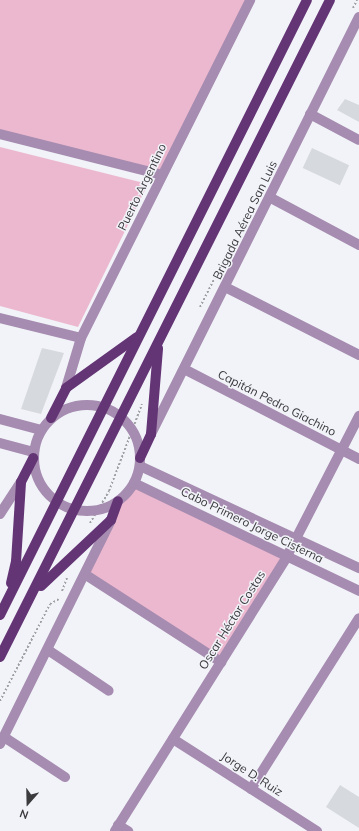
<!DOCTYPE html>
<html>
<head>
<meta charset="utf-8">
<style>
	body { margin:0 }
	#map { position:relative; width:359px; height:831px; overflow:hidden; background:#f2f3f9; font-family:Mulish,sans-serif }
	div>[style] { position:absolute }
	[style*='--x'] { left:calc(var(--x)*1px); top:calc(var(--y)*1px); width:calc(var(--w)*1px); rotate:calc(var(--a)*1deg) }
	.green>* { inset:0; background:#ecb8cf }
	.building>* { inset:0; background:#d6dadf; transform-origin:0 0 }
	.path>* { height:2px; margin-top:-1px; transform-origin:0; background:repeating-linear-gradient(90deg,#9fa0a4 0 2px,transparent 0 4px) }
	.minor>* { height:10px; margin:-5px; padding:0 5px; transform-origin:5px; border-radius:5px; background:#a68cb0 }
	.minor>.ring { margin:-5px; padding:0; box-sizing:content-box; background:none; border:10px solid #a68cb0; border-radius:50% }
	.major>* { height:10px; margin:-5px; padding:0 5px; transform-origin:5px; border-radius:5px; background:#643575 }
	span { translate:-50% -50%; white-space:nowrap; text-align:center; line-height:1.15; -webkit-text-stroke:3px #f2f3f9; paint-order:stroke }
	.street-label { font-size:12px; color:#3b3b3e }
	.north { position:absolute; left:8px; top:783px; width:40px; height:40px; -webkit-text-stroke:3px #f2f3f9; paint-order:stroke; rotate:200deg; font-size:11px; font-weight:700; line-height:16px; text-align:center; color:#3b3b3e }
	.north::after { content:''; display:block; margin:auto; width:14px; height:18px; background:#3b3b3e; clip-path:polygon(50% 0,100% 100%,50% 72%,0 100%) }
</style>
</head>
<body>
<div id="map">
	<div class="green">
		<i style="clip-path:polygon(0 0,249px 0,161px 174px,0 133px)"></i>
		<i style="clip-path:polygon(0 147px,148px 184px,78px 327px,0 306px)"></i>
		<i style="clip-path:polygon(134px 485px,286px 558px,220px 660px,87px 574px,119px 502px)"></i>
	</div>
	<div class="building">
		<i style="clip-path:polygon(345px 99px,359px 105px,359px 122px,337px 110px)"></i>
		<i style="left:312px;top:148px;width:41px;height:22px;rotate:25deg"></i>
		<i style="clip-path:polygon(42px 348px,64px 353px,41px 414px,21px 409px)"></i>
		<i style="clip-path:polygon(340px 785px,359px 797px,359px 828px,326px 807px)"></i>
	</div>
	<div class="path">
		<i style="--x:353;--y:8;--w:9;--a:-63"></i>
		<i style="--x:200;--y:307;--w:77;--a:-63.1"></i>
		<i style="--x:90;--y:523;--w:37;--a:-59"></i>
		<i style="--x:109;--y:491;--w:93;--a:-69.2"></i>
		<i style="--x:62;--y:591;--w:14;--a:-69"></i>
		<i style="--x:0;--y:701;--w:109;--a:-62.7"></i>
		<i style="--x:50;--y:604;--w:10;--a:-29"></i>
	</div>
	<div class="minor">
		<i style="--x:310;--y:114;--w:55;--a:28"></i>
		<i style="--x:0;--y:134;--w:167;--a:14.2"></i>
		<i style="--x:271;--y:198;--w:100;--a:28.1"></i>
		<i style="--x:227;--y:288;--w:148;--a:26.9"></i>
		<i style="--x:0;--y:318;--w:83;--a:13.9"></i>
		<i style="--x:184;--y:369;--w:197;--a:27.2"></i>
		<i style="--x:66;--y:388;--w:52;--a:-73.3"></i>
		<i style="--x:81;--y:338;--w:378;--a:-63.4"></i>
		<i class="ring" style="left:34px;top:405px;width:96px;height:96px"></i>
		<i style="--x:0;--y:419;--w:42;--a:15"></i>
		<i style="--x:151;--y:434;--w:466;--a:-63.5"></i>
		<i style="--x:0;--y:443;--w:34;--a:15"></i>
		<i style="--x:140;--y:466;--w:242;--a:25"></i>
		<i style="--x:134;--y:483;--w:250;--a:25.6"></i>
		<i style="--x:0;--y:514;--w:38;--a:-57"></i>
		<i style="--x:86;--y:575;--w:161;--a:32.8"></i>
		<i style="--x:48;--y:650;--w:73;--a:33.9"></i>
		<i style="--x:4;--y:737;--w:73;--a:33.3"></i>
		<i style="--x:173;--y:739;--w:171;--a:32.6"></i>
		<i style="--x:0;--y:744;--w:250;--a:-63.6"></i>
		<i style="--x:251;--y:789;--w:202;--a:-57.7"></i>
		<i style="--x:118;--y:825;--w:12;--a:31"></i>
		<i style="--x:115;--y:831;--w:322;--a:-57.9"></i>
		<i style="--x:286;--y:558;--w:160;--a:-62.8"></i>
	</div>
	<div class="major">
		<i style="--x:51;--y:418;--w:34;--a:-63"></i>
		<i style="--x:66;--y:388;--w:87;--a:-35.7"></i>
		<i style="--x:140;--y:458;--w:26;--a:-65"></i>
		<i style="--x:151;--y:434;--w:86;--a:-85.3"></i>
		<i style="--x:11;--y:583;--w:22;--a:-77"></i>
		<i style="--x:16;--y:562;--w:80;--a:-86.4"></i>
		<i style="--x:21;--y:482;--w:27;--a:-63"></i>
		<i style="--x:41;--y:586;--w:96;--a:-43.3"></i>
		<i style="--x:111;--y:520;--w:20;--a:-70"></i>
		<i style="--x:0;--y:615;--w:687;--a:-63.47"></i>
		<i style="--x:0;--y:657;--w:735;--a:-63.33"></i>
	</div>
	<div class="street-label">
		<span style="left:142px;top:187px;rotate:-64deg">Puerto Argentino</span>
		<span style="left:245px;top:220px;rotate:-64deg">Brigada Aérea San Luis</span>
		<span style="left:277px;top:403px;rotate:27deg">Capitán Pedro Giachino</span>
		<span style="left:252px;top:525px;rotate:26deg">Cabo Primero Jorge Cisterna</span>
		<span style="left:232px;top:620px;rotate:-58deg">Oscar Héctor Costas</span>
		<span style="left:252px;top:774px;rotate:33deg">Jorge D. Ruiz</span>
	</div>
	<div class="north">N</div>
</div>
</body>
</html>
